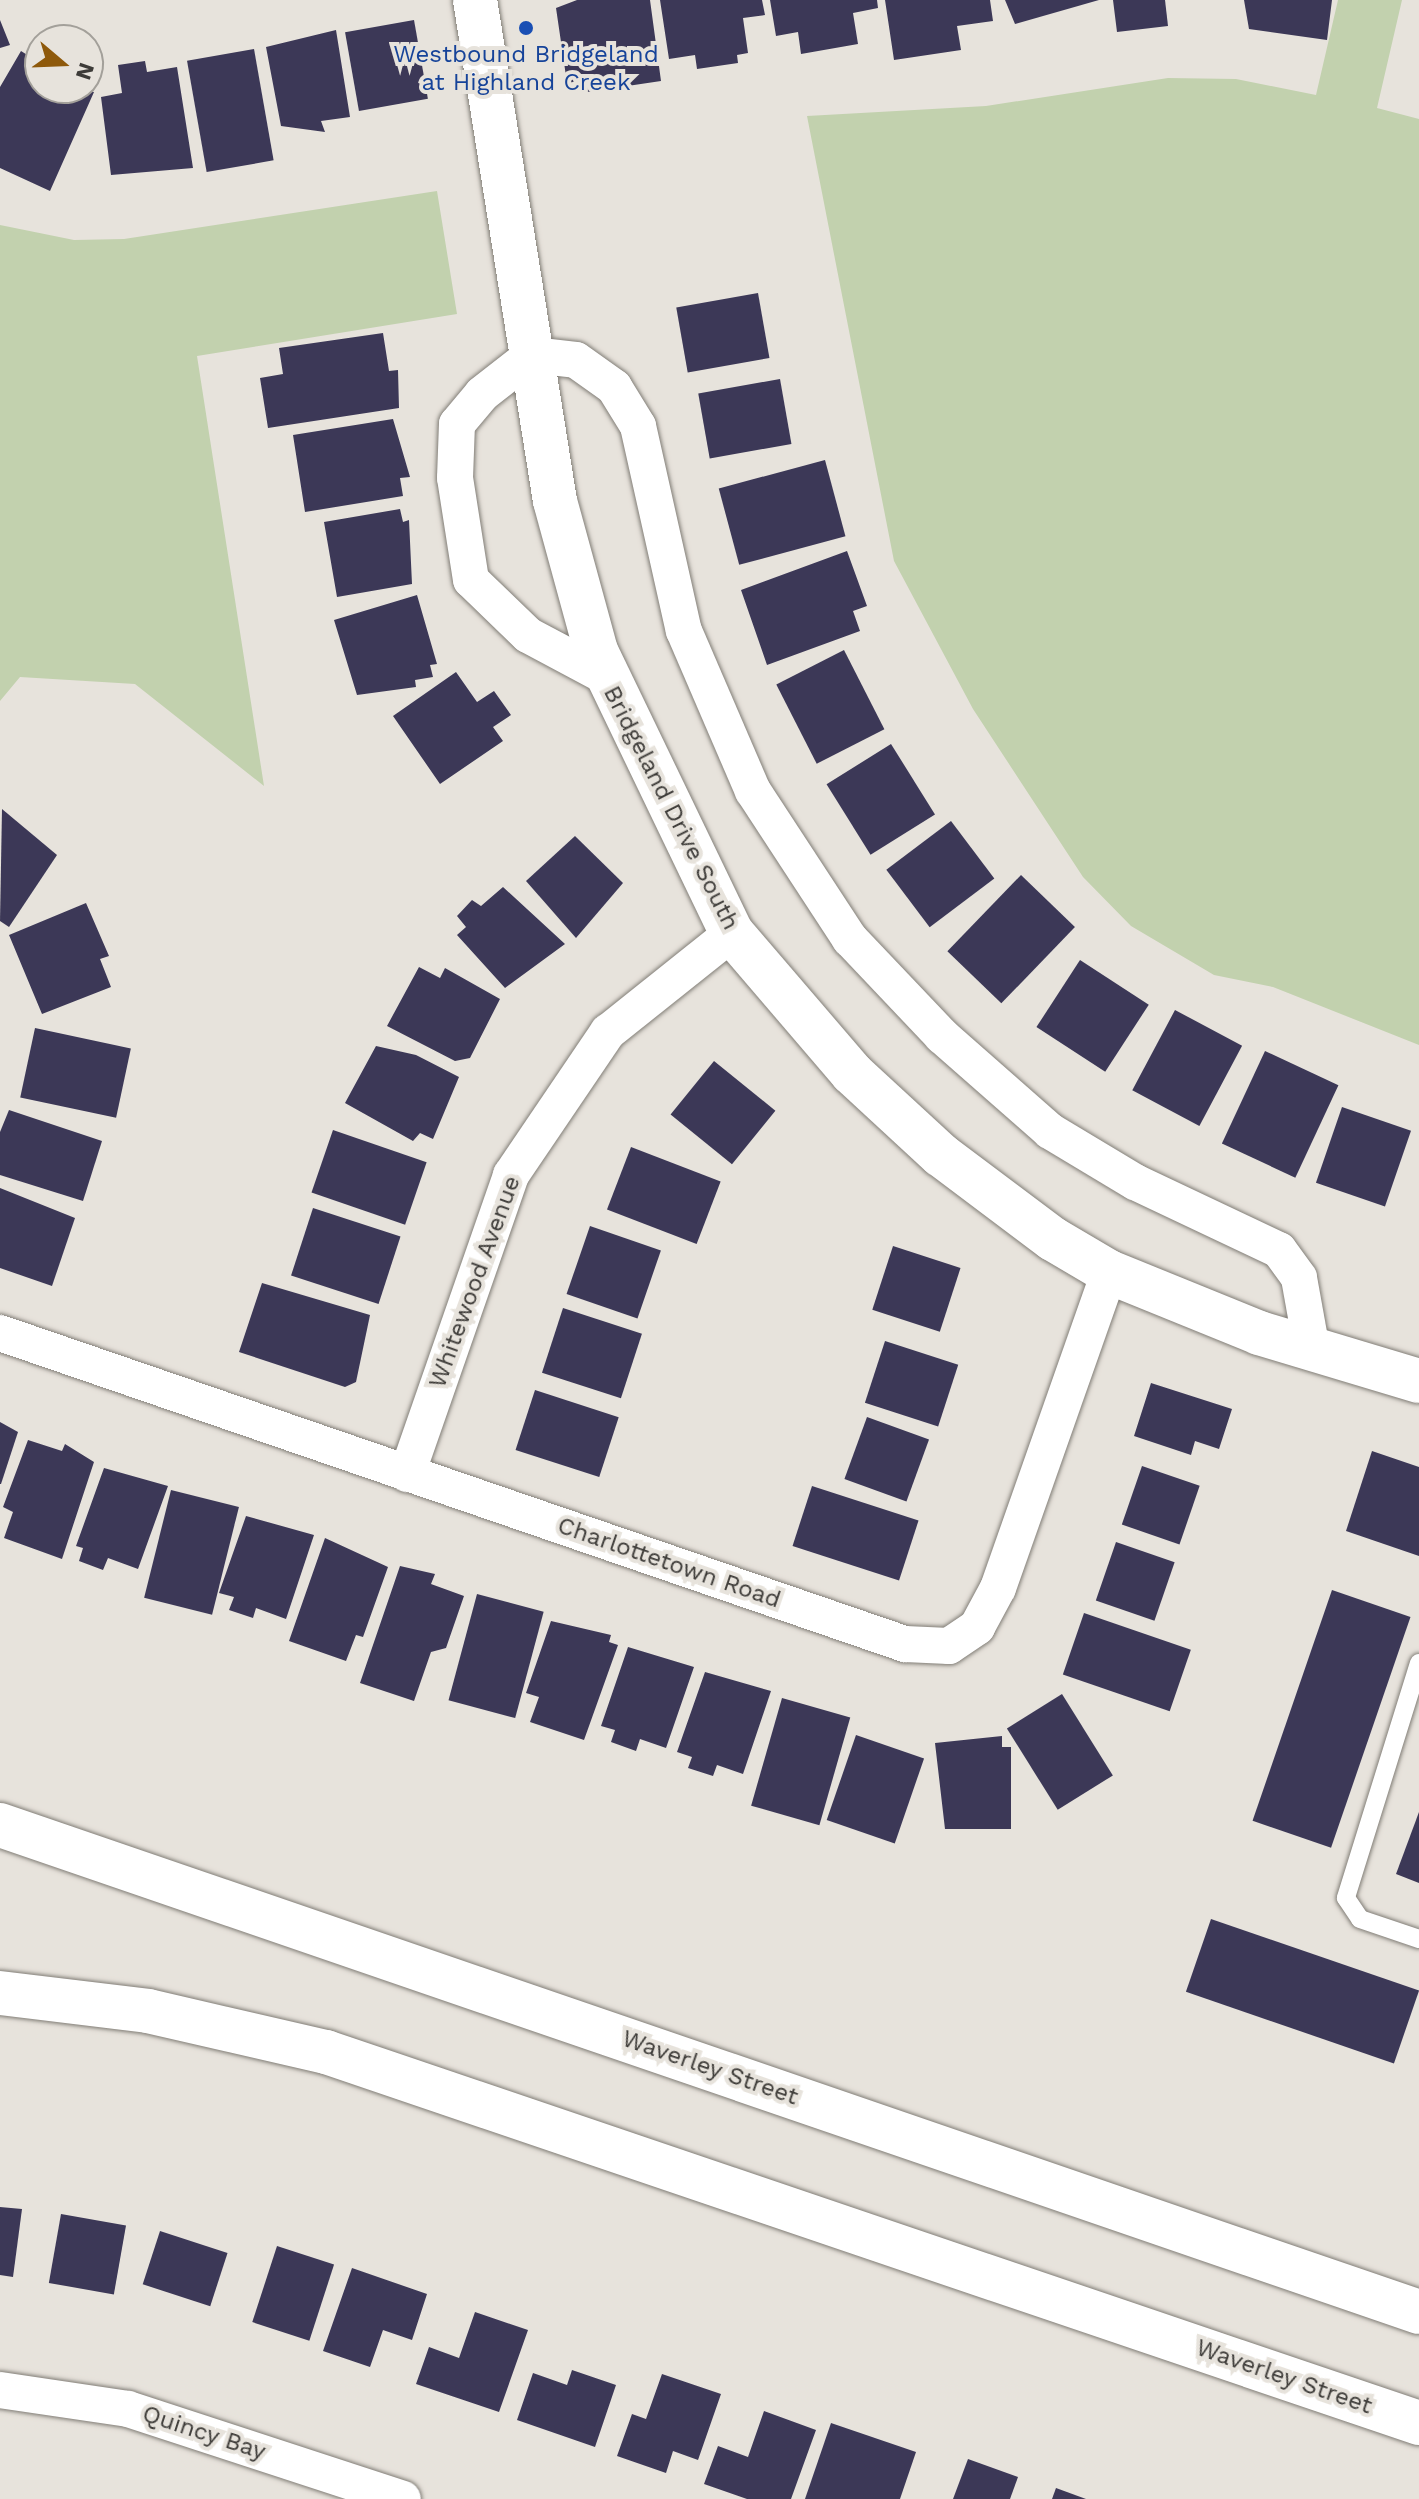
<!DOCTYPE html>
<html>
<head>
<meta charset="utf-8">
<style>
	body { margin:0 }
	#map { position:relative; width:1419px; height:2499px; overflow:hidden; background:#e7e3dc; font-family:"Work Sans",sans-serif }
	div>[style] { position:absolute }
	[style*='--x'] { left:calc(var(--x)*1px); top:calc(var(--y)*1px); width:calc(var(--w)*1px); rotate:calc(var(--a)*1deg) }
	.green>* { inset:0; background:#c2d1ae }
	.building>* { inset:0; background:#3c3857; transform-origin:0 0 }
	.roads { filter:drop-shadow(0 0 2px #817d76) drop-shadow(0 0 2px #817d76) }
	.lane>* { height:18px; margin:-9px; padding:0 9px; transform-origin:9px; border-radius:9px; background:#fff }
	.street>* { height:36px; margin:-18px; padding:0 18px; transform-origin:18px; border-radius:18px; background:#fff }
	.secondary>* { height:44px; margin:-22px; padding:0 22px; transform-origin:22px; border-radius:22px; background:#fff }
	.dots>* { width:22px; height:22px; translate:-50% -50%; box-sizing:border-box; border:4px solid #e7e3dc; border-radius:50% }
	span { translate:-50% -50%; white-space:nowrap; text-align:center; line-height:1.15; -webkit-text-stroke:8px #e7e3dc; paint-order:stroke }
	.transit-label { font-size:24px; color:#164399 }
	.street-label { font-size:24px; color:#3d3b38 }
	.north { position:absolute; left:24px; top:24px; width:80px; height:80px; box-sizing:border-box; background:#e7e3dc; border:2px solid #a3a09a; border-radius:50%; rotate:109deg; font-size:22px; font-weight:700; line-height:32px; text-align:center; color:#3d3b38 }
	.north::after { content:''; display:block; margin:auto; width:28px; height:36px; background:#8e590b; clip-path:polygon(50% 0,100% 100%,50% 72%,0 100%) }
</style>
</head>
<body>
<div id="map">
	<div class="green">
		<i style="clip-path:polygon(1338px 0,1402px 0,1377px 108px,1419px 119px,1419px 1045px,1273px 987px,1214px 975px,1131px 926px,1083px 877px,973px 709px,894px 561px,807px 116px,986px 106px,1168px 78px,1236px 79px,1316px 95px)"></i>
		<i style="clip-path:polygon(437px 191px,457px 314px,197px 356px,264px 786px,135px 684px,20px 677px,0 701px,0 225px,74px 240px,124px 239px)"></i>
	</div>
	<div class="building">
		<i style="clip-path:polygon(577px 0,650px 0,661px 81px,587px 92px,585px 80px,567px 83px,556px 8px)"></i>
		<i style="clip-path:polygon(660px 0,762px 0,765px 15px,743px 18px,748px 53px,737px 55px,738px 63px,697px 69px,695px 55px,669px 59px)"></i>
		<i style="clip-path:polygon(770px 0,877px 0,878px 8px,853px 13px,858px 44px,801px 54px,798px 32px,776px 36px)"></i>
		<i style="clip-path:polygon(885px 0,990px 0,993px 21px,957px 26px,961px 50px,894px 60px)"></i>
		<i style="clip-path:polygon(1005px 0,1099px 0,1015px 24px)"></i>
		<i style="clip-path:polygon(1113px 0,1165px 0,1168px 26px,1117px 32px)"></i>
		<i style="clip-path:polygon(1244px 0,1332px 0,1327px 40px,1249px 29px)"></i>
		<i style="clip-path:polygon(0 20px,10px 45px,0 48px)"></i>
		<i style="left:414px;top:20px;width:80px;height:70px;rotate:80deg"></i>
		<i style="clip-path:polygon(336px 30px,350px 117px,321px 121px,325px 132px,281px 126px,266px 47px)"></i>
		<i style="left:254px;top:49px;width:113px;height:68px;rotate:80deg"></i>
		<i style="clip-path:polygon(21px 51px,40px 63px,40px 88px,94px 92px,50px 191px,0 168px,0 87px)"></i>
		<i style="clip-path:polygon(145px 61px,147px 72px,177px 67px,193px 168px,111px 175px,101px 97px,122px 93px,118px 65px)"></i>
		<i style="left:758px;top:293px;width:66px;height:83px;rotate:80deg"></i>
		<i style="clip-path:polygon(383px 333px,389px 371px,398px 370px,399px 408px,268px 428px,260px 378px,283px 374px,279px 348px)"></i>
		<i style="left:780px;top:379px;width:66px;height:83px;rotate:80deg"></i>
		<i style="clip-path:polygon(393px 419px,410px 477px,400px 478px,403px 496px,305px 512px,293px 435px)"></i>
		<i style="left:825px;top:460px;width:79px;height:110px;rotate:75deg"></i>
		<i style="clip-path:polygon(400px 509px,403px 522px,409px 520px,412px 584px,337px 597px,324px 522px)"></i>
		<i style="clip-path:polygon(847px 551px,867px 606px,853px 611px,860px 631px,767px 665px,741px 590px)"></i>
		<i style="clip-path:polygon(417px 595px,437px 664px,430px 665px,433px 677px,415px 680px,416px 687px,357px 695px,334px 620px)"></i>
		<i style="left:844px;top:650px;width:89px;height:76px;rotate:63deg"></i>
		<i style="clip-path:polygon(456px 672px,477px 702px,494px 691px,511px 715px,493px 727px,503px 741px,440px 784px,393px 716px)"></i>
		<i style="left:891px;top:744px;width:83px;height:76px;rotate:58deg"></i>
		<i style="clip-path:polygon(2px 809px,57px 855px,9px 927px,0 921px)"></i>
		<i style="left:951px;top:821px;width:72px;height:81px;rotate:53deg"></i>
		<i style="clip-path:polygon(575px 836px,623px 883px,576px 938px,526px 881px)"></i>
		<i style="left:1021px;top:875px;width:75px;height:106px;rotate:44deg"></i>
		<i style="clip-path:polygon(503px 887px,565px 944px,505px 988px,457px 935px,466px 927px,457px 916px,472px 900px,481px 906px)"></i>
		<i style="clip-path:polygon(86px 903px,109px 956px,100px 959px,111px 987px,42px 1014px,9px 935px)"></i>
		<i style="left:1080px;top:960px;width:82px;height:80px;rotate:33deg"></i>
		<i style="clip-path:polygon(419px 967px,440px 978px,445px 968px,500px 999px,470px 1058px,455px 1061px,387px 1026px)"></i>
		<i style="left:1175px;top:1010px;width:76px;height:91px;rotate:28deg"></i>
		<i style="left:35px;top:1028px;width:98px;height:71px;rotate:12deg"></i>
		<i style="clip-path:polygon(376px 1046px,416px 1055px,459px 1077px,433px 1139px,420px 1133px,413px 1141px,345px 1103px)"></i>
		<i style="left:1265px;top:1051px;width:81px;height:102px;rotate:25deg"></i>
		<i style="left:714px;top:1061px;width:79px;height:69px;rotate:39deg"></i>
		<i style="left:1342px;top:1107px;width:73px;height:80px;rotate:19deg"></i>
		<i style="clip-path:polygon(9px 1110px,102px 1141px,83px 1201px,0 1175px,0 1132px)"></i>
		<i style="left:333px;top:1130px;width:99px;height:66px;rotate:19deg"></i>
		<i style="left:631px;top:1147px;width:96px;height:67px;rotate:21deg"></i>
		<i style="clip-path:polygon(0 1188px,75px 1218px,52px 1286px,0 1268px)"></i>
		<i style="left:313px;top:1208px;width:92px;height:71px;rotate:18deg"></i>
		<i style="left:590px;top:1226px;width:75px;height:72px;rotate:19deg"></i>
		<i style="left:893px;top:1246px;width:71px;height:67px;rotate:18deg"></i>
		<i style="clip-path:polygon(262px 1283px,370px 1315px,356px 1382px,345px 1387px,239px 1352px)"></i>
		<i style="left:563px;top:1308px;width:83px;height:68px;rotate:18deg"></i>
		<i style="left:885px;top:1341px;width:77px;height:65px;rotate:18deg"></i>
		<i style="clip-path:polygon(1151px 1383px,1232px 1409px,1219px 1449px,1195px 1441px,1191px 1455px,1134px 1436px)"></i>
		<i style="left:535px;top:1390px;width:88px;height:63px;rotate:18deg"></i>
		<i style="left:867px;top:1417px;width:66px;height:66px;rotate:20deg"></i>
		<i style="clip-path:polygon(0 1422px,18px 1432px,1px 1484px,0 1484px)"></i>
		<i style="clip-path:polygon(28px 1440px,62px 1451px,65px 1444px,94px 1462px,62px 1559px,4px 1538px,13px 1512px,3px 1507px)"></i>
		<i style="clip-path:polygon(1372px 1451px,1419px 1467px,1419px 1556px,1346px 1531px)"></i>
		<i style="left:1142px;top:1466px;width:61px;height:62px;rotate:19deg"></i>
		<i style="clip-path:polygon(104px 1468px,168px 1486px,138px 1569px,108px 1558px,103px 1570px,79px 1561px,83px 1548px,76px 1546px)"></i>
		<i style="left:812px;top:1486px;width:112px;height:63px;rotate:18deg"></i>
		<i style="left:171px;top:1490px;width:70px;height:111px;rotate:14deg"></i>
		<i style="clip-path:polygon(246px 1516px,314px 1535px,286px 1619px,256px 1608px,253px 1618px,229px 1610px,234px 1597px,219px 1593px)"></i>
		<i style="clip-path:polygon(325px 1538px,388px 1567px,363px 1637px,356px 1635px,346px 1661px,289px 1641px)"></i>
		<i style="left:1116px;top:1542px;width:62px;height:62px;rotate:19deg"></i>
		<i style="clip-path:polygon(400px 1566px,435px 1574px,431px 1584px,464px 1596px,446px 1648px,431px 1652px,414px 1701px,360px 1683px)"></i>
		<i style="left:1332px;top:1590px;width:83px;height:244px;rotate:19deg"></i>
		<i style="left:477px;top:1594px;width:69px;height:110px;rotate:15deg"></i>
		<i style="left:1084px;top:1613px;width:113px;height:65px;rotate:19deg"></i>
		<i style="clip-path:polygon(551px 1621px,611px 1635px,609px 1642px,618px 1645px,584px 1740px,530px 1722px,539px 1697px,526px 1693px)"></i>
		<i style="clip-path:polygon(628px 1647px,694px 1667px,666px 1748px,640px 1739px,636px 1751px,611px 1742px,615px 1730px,601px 1726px)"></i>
		<i style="clip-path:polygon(705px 1672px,771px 1691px,743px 1774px,717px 1765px,713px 1776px,688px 1768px,692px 1757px,677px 1752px)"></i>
		<i style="left:1062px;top:1694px;width:96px;height:65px;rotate:58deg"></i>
		<i style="left:782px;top:1698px;width:71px;height:112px;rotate:16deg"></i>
		<i style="left:856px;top:1735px;width:72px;height:90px;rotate:19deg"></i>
		<i style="clip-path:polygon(1002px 1736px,1002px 1747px,1011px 1747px,1011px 1829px,945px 1829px,935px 1743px)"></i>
		<i style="clip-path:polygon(1419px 1812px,1419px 1883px,1396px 1874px)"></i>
		<i style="left:1211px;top:1919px;width:220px;height:77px;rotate:19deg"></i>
		<i style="clip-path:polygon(0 2207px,22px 2209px,13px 2277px,0 2275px)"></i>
		<i style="left:61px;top:2214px;width:66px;height:70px;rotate:10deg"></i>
		<i style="left:160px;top:2231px;width:71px;height:56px;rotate:18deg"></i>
		<i style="left:277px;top:2246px;width:60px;height:80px;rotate:18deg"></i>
		<i style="clip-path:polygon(352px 2268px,427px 2294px,412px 2340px,383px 2330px,370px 2367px,323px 2351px)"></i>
		<i style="clip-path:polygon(475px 2312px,528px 2330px,499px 2412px,416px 2384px,429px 2347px,459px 2358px)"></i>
		<i style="clip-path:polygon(572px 2370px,616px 2385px,595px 2447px,517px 2420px,533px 2373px,567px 2385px)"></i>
		<i style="clip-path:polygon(662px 2374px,721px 2394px,698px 2460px,673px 2451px,666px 2473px,617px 2456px,632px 2414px,646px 2419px)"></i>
		<i style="clip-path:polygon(764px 2411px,816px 2430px,791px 2499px,747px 2499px,704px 2484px,718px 2446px,748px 2457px)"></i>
		<i style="clip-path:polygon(831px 2423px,916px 2452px,900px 2499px,805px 2499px)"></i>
		<i style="clip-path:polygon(968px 2459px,1018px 2477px,1010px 2499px,953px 2499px)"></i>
		<i style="clip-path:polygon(1056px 2488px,1086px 2499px,1052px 2499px)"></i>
	</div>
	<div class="roads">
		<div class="lane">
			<i style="--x:1419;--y:1663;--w:246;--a:107.3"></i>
			<i style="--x:1346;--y:1898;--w:25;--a:56"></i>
			<i style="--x:1360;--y:1919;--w:62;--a:18.7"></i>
		</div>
		<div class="street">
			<i style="--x:605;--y:676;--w:87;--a:-152"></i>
			<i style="--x:528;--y:635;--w:79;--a:-136"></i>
			<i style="--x:471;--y:580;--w:103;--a:-98.9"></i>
			<i style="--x:455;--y:478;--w:54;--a:-87.9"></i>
			<i style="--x:457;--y:424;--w:39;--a:-50"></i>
			<i style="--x:482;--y:394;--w:63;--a:-38"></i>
			<i style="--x:532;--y:355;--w:44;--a:6.5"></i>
			<i style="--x:576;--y:360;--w:47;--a:35.4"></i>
			<i style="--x:614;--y:387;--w:46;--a:58.4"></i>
			<i style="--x:638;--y:426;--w:210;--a:77.4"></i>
			<i style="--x:684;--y:631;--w:174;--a:66.7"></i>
			<i style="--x:753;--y:791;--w:177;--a:56.8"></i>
			<i style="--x:850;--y:939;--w:134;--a:46.5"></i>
			<i style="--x:942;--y:1036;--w:144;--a:41.3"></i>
			<i style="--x:1050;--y:1131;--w:99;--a:31"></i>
			<i style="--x:1135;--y:1182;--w:159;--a:25.3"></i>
			<i style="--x:1279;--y:1250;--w:34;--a:54"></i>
			<i style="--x:1299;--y:1278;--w:73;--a:79.8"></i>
			<i style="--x:0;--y:1333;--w:957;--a:18.97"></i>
			<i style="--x:905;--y:1644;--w:44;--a:2.6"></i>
			<i style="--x:949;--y:1646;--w:34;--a:-34"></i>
			<i style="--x:977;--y:1627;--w:44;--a:-61.7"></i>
			<i style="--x:998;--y:1588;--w:335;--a:-70.6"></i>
			<i style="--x:407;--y:1474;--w:317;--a:-70.8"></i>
			<i style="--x:511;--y:1175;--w:173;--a:-55.9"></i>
			<i style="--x:608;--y:1032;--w:159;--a:-38.6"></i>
			<i style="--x:0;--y:2390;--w:129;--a:8.4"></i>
			<i style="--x:128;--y:2409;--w:289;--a:18.1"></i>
		</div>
		<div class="secondary">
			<i style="--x:475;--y:0;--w:507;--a:80.93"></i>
			<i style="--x:555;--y:501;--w:156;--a:74.7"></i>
			<i style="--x:596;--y:651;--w:313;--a:64.3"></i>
			<i style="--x:732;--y:933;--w:184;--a:49.4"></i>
			<i style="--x:852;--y:1073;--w:121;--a:42.7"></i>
			<i style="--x:941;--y:1155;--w:140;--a:36.9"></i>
			<i style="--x:1053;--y:1239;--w:65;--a:30.5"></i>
			<i style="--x:1109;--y:1272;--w:162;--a:22.1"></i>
			<i style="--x:1259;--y:1333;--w:167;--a:16.7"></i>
			<i style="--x:0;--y:1825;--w:1500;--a:18.94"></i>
			<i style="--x:0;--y:1993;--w:149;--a:6.9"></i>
			<i style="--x:148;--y:2011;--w:183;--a:13"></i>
			<i style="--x:326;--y:2052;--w:1154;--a:18.75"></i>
		</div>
	</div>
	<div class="dots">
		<i style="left:526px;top:28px;background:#1a4fb4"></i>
	</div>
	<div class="transit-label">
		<span style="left:526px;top:69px">Westbound Bridgeland<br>at Highland Creek</span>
	</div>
	<div class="street-label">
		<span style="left:671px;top:808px;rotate:63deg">Bridgeland Drive South</span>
		<span style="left:475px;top:1282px;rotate:-70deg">Whitewood Avenue</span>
		<span style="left:669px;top:1563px;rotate:19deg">Charlottetown Road</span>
		<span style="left:710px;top:2068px;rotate:19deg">Waverley Street</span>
		<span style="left:1284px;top:2377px;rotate:19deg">Waverley Street</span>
		<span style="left:204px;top:2433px;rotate:18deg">Quincy Bay</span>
	</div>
	<div class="north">N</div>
</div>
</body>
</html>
